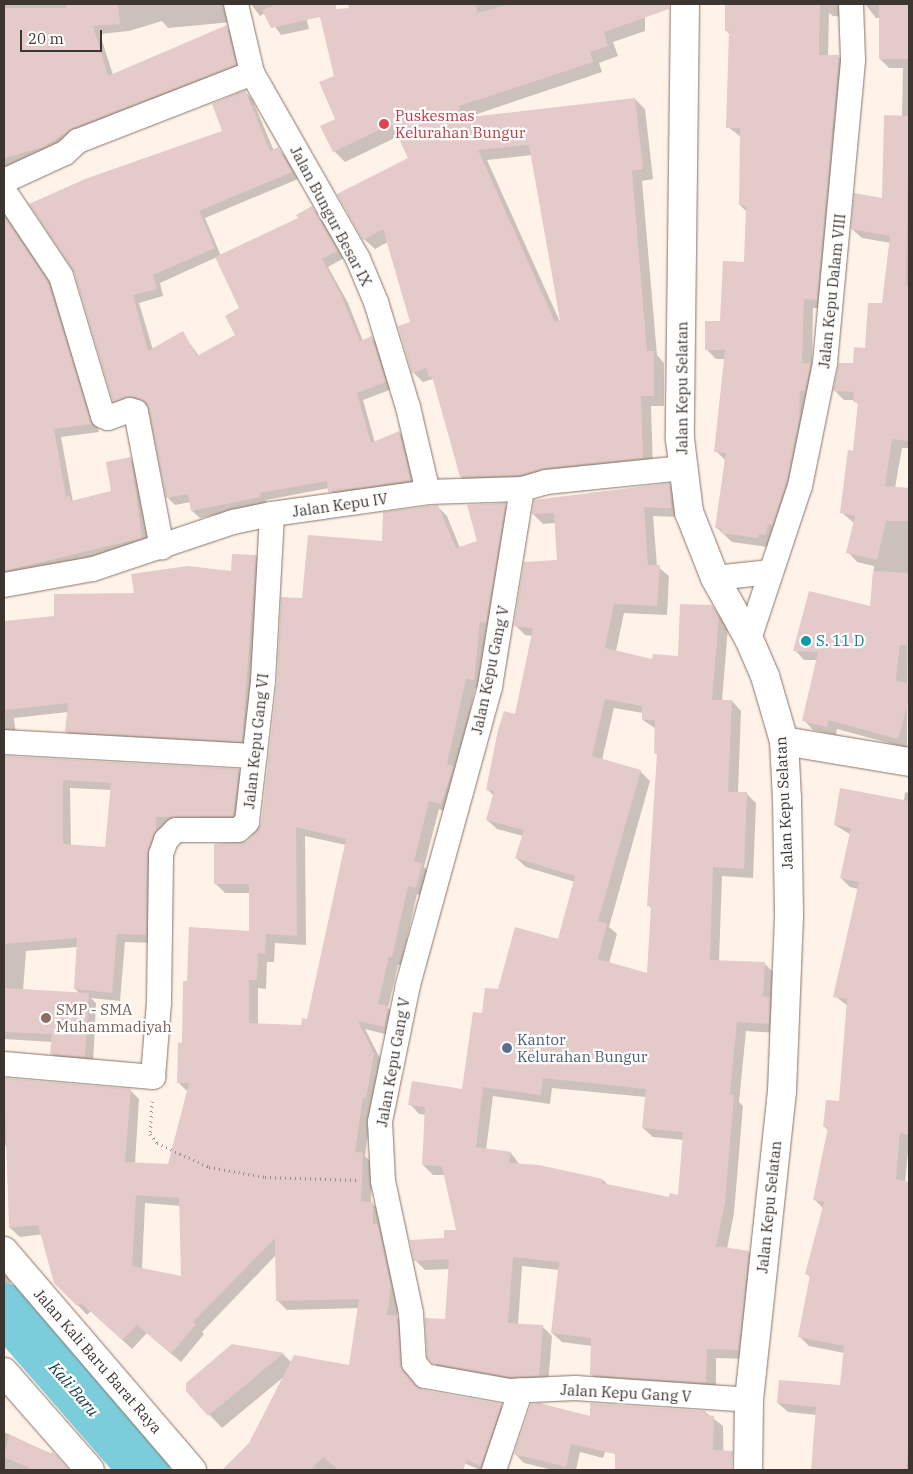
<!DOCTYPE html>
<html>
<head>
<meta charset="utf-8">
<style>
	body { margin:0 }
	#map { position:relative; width:913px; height:1474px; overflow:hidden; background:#fff2e9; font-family:"IBM Plex Serif",serif }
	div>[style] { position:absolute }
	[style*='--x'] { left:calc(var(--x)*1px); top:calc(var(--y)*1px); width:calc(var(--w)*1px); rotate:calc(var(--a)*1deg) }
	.shadow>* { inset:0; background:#0003 }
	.river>* { height:50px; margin:-25px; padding:0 25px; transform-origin:25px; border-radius:25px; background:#7bcddc }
	.building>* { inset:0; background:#e4cac9; transform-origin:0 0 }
	.path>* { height:3px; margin-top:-1.5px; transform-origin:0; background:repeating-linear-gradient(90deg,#968c84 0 1px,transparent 0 5px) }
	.roads { filter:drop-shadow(0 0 1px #877568) drop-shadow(0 0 1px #877568) }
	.minor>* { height:24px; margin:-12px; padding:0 12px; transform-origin:12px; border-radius:12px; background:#fff }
	.tertiary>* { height:28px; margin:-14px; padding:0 14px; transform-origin:14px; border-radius:14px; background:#fff }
	.dots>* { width:14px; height:14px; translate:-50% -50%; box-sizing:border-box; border:2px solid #fff; border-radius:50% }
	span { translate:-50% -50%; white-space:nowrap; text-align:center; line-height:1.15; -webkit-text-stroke:4.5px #fff; paint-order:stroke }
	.health-label { font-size:15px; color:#be3a42 }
	.left { translate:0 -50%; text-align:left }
	.street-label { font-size:15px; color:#3d352f }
	.culture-label { font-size:15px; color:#0d838f }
	.education-label { font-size:15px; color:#785e54 }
	.service-label { font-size:15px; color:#4e5e75 }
	.water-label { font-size:16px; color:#11393f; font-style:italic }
	.frame { position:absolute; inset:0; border:5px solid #3d352f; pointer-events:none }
	.scale { position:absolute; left:20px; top:30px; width:82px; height:22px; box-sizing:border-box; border:2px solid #3d352f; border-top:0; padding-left:6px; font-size:15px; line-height:18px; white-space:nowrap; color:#3d352f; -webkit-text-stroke:4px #fff; paint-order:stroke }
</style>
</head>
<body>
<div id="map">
	<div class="shadow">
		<i style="clip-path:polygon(4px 4px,236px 4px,232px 22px,168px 28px,162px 21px,129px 31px,100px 34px,113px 75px,226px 27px,235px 35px,244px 73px,4px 172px)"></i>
		<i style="clip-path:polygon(251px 4px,303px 4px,309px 29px,281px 35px,265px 13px,260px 16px)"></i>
		<i style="clip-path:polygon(evenodd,350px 4px,645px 4px,645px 31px,613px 42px,618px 56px,599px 63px,602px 72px,465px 118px,635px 99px,645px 109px,653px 179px,642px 181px,657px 355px,664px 363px,664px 406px,651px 406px,653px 468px,471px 487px,461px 477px,433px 379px,423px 382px,413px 372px,412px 322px,388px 242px,375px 249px,364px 239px,410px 158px,399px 136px,345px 162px,334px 151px,322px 126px,336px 119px,336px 77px,350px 4px,532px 155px,561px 324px,487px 160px,532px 155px)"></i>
		<i style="clip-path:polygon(727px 4px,852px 4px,847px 17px,833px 16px,829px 13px,828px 56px,839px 57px,848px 66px,826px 309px,813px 308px,812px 366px,820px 374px,775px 544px,768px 543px,768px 547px,732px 542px,716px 527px,725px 460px,716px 451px,725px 359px,716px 359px,706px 349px,722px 323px,745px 263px,747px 212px,740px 205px,741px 137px,728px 127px,730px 35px,726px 30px)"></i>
		<i style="clip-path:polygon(865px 4px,909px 4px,909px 448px,902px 448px,895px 488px,909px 490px,907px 748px,837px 729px,836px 735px,813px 730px,804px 720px,817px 660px,804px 660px,795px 650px,871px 608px,874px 566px,857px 562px,848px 552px,854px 523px,841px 512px,854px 452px,859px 406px,855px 400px,844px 400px,835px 391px,866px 349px,883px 305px,891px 243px,862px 238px,852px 229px,883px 199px,902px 117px,903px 68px,889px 68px,879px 58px,880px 18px,876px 18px)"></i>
		<i style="clip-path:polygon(evenodd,245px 92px,252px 99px,274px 151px,278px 149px,285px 156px,298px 179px,205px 218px,221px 256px,299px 218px,312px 208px,319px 215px,344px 258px,328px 267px,348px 303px,363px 341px,372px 338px,379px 345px,392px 389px,363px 400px,375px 443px,399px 432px,406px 439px,418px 487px,337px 499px,329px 488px,266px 500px,267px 504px,200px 518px,192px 511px,191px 502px,175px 505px,168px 498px,149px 407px,142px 403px,121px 408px,114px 401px,75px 271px,224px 132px,245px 92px,217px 257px,241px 308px,236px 336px,199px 356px,182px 333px,153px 350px,139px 303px,163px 296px,160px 283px,217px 257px)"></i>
		<i style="clip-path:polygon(4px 211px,56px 292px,99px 432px,61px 437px,73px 502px,113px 492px,130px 459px,139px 467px,150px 546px,4px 579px)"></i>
		<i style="clip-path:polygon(evenodd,669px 484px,679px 494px,680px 517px,653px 516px,657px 566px,669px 576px,667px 615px,624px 613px,616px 651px,654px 660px,679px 657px,712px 606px,728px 627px,722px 701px,732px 701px,741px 711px,738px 793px,747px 794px,756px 803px,753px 878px,722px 876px,719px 961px,764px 963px,774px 973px,778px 1033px,746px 1031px,739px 1102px,743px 1106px,734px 1213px,727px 1249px,749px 1252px,758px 1262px,748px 1359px,716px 1358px,716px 1392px,601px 1385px,592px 1375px,592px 1346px,562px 1342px,552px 1333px,559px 1270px,522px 1266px,518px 1325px,542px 1326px,552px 1336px,548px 1385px,443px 1373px,433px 1362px,446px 1320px,450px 1269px,425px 1270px,415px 1260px,458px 1232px,445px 1175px,433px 1175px,423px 1165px,426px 1115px,419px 1114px,410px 1104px,463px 1091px,483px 1014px,499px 991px,559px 941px,575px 882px,526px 867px,516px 858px,523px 836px,497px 829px,487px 820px,494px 796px,487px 789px,516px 715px,533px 636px,525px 635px,515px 625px,558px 561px,556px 523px,543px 524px,533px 514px,535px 501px,669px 484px,614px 708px,643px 713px,643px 720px,656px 729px,655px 753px,659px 756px,648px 905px,652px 909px,649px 975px,609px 963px,617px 934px,609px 927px,650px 781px,640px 771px,602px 760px,614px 708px,669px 484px,552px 1088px,646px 1097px,643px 1128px,653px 1137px,684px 1140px,679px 1196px,670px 1198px,608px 1185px,603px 1180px,520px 1165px,511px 1153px,486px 1150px,493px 1096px,550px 1104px,552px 1088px)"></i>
		<i style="clip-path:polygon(evenodd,505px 505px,515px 514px,483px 689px,475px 688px,450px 813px,439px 809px,424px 867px,431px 874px,425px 897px,417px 894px,401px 965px,398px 965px,388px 1008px,397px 1017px,393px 1036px,365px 1029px,383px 1064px,372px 1105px,365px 1156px,372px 1163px,371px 1203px,382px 1212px,400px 1296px,397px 1317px,406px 1327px,409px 1375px,422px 1390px,501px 1405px,511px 1414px,492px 1470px,480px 1470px,367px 1421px,353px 1451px,392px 1470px,224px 1470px,250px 1444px,286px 1375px,222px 1428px,187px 1391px,233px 1345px,283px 1354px,292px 1363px,350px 1367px,359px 1308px,287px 1310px,277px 1300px,276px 1255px,202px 1332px,204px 1334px,181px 1362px,147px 1333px,132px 1349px,91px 1311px,87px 1315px,54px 1280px,44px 1234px,20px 1237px,10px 1228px,7px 1147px,4px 1144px,4px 1080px,130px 1090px,139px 1099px,135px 1164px,169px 1165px,188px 1092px,178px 1082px,189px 983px,251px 932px,250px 893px,225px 893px,216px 884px,262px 824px,303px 600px,438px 507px,447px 516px,460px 548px,478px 542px,505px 505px,305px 836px,346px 845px,308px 1020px,302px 1026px,258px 1025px,258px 988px,266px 989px,267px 962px,274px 962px,275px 943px,306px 945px,305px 836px,505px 505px,145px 1203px,181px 1206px,182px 1277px,142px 1269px,145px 1203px)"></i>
		<i style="clip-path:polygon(256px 556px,264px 564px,250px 749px,74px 740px,66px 731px,68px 712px,14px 718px,16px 736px,4px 740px,4px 622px,55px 618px,135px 594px,232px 572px)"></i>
		<i style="clip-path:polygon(evenodd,4px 757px,239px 770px,247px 778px,241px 824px,164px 825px,154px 943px,125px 942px,120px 1001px,91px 998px,96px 1003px,93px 1065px,60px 1062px,52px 1054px,52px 1042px,4px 1039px,4px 757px,70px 788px,112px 790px,106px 848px,71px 846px,70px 788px,4px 757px,78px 947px,75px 989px,80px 994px,23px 991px,26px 951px,78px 947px)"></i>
		<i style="clip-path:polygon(905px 792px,909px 793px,909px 1142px,905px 1183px,909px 1184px,909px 1470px,812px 1470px,817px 1415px,788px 1412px,778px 1403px,841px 1387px,844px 1353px,809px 1346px,800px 1337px,811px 1278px,806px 1273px,824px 1209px,814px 1199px,829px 1131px,824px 1126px,840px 1103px,848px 1006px,835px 996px,858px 889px,850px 887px,841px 878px,851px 835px,835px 825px,904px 801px)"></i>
		<i style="clip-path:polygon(4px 1271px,11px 1282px,4px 1289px)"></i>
		<i style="clip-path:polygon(705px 1412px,723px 1426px,724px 1470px,617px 1470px,619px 1441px,610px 1439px,603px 1458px,580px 1452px,576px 1470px,553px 1470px,524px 1463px,515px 1454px,591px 1418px)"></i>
		<i style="clip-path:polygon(4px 1432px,51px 1454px,52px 1452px,69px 1470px,4px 1469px)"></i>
	</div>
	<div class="river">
		<i style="--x:4;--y:1308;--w:215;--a:49"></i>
	</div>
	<div class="building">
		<i style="clip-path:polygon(66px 4px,118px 4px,120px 24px,93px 26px,108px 76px,227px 25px,236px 65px,73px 128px,44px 147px,4px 158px,4px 8px,67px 8px)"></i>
		<i style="clip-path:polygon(evenodd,277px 4px,336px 4px,336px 9px,349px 8px,348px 4px,476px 4px,477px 13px,511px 4px,669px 4px,669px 9px,604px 32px,608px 46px,590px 52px,593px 62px,459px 106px,462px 118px,635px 98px,643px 169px,632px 171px,647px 351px,654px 351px,654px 396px,641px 396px,643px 458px,545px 468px,520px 475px,460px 477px,432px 376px,429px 377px,426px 368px,412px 373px,398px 326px,410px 322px,383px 229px,363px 240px,337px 194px,408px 158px,392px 124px,333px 152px,320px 126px,335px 119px,319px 82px,334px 76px,320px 17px,271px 28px,262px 10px,277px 4px,529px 145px,560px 320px,555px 322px,478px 150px,529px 145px)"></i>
		<i style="clip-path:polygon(725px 4px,820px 4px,819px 55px,839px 55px,817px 300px,804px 299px,802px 363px,811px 363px,805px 391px,800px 391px,799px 420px,787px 482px,773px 525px,768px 524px,766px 535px,759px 534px,758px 538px,721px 533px,722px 529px,715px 528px,726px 453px,714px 452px,725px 350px,705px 350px,705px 321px,720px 321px,723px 261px,744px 262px,746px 206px,739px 205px,740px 128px,726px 128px,729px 31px,725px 31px)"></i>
		<i style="left:879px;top:4px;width:30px;height:55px"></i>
		<i style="clip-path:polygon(245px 90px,270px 151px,278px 147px,292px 172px,199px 211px,215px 248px,153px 275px,157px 289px,133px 295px,148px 351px,183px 331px,197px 356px,235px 335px,225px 316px,239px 308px,215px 257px,298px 218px,296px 215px,312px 206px,338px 251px,322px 259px,341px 295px,360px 341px,372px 336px,386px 382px,357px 393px,371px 443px,399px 431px,411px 480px,328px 492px,327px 481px,260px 493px,261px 497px,191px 511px,188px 494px,166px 498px,147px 403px,134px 397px,113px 402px,74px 272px,29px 204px,85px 179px,222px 131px,212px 104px)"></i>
		<i style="clip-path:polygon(884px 115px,909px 116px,906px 285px,909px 285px,909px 441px,892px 439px,885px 486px,909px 488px,909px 521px,886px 521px,877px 560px,846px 553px,855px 516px,840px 513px,848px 450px,853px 451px,858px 402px,853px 402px,854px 392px,833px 391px,839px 363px,853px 363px,854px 347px,865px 348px,868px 303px,882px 303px,890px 236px,851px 229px,854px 193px,882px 198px)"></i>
		<i style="clip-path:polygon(4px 215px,48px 282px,92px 424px,54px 429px,66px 497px,70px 496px,71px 501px,111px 491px,106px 462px,131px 457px,142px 538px,4px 571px)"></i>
		<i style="clip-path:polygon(evenodd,670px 483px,671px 508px,644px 507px,648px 565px,660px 565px,657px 606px,614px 604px,605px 648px,652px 659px,653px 654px,678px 656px,680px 604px,712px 605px,719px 617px,712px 700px,732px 700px,728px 792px,747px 792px,744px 869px,713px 867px,710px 960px,765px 962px,763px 996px,770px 997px,769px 1024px,737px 1022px,730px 1094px,734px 1095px,725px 1203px,716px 1246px,749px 1251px,739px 1350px,707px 1349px,706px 1383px,590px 1375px,591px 1338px,551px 1333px,559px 1262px,513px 1257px,508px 1323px,543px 1325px,539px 1376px,510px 1377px,432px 1363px,427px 1358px,425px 1318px,445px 1319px,449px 1259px,414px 1261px,410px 1240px,444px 1238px,444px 1230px,456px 1230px,442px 1166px,422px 1165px,425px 1107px,408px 1105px,412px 1081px,462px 1089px,473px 1012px,482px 1013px,485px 988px,498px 989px,515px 927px,558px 939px,575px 876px,515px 858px,524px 830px,486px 820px,494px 791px,486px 790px,498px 730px,504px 711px,515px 714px,533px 628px,514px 626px,524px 562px,557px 560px,554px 513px,532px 514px,534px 500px,670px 483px,605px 699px,642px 706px,642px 720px,655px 720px,654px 753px,657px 754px,647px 906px,651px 906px,647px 973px,598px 959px,607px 924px,598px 921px,641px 770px,592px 756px,605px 699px,670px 483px,543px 1078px,646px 1089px,642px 1128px,683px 1132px,678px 1195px,670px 1193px,669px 1197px,602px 1183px,603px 1179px,539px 1165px,509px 1163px,511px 1152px,476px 1147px,483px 1087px,541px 1095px,543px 1078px)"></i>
		<i style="clip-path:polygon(evenodd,506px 503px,486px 623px,480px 622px,474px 680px,466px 679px,447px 764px,454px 766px,441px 804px,429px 801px,414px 861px,422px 864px,416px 888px,408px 886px,392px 957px,389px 956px,378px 1004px,388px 1006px,384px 1027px,358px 1021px,374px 1054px,366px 1098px,363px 1097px,355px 1152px,363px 1153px,361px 1201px,373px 1202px,373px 1224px,378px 1224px,391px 1286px,387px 1315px,397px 1316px,404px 1372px,423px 1390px,502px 1404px,481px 1466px,467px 1460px,463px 1470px,339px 1470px,323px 1457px,311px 1470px,222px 1470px,249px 1443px,294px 1355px,349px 1365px,359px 1299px,276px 1301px,275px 1238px,193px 1322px,196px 1324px,171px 1354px,137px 1325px,122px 1340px,81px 1303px,77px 1306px,54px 1283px,38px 1225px,9px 1228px,4px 1078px,131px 1089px,125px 1162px,168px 1164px,189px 1083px,177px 1083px,178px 1042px,182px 1043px,183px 981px,187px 981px,189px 927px,249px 931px,249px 884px,214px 884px,214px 844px,247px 841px,261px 824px,277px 683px,281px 597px,302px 598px,308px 535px,382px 541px,383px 512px,438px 505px,456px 548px,477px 541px,467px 505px,506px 503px,296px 827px,346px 839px,307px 1019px,302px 1018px,301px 1025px,249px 1023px,249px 980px,257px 980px,258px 953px,265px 954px,266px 934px,297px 936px,296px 827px,506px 503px,136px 1195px,179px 1198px,181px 1276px,132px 1266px,136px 1195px)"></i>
		<i style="clip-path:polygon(232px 554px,256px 555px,242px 742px,65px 732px,68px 703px,4px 710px,4px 621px,54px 616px,54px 594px,134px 593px,131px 574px,188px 566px,231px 571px)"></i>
		<i style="clip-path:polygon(873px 571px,909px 573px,909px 645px,900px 645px,896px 680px,909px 684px,909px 699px,898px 739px,828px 720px,827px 727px,802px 721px,818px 652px,793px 651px,809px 591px,870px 606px)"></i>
		<i style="clip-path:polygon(evenodd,4px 756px,239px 769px,233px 816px,156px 817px,156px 831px,147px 854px,146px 935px,117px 934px,112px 993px,74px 989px,77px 938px,4px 944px,4px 756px,63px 780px,111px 783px,105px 847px,63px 844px,63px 780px)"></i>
		<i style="clip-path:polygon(840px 788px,909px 801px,909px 1135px,900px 1133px,896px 1179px,909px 1182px,909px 1444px,906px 1470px,811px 1470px,816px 1407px,777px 1403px,779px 1380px,840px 1385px,844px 1346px,798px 1337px,810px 1275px,805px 1274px,824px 1202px,813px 1200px,828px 1127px,823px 1127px,826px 1100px,839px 1101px,847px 999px,833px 997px,859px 882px,840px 878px,851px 828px,834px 825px)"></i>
		<i style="clip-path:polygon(4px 988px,89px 993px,85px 1057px,50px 1054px,52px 1034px,4px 1032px)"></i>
		<i style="clip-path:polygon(232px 1344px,284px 1353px,208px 1416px,186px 1391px,186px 1383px)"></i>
		<i style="clip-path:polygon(539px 1403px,590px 1416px,590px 1403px,706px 1411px,706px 1415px,714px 1416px,713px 1450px,733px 1451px,732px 1470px,615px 1469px,615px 1454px,571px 1444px,566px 1467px,514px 1454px,531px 1404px)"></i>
		<i style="clip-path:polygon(9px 1435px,57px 1456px,69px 1470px,34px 1470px,4px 1457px)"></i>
	</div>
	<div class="path">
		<i style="--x:152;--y:1101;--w:33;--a:93"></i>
		<i style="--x:150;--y:1134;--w:11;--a:52"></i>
		<i style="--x:157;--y:1143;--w:57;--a:24.8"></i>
		<i style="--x:209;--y:1167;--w:57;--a:10.1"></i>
		<i style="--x:265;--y:1177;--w:93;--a:1.8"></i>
	</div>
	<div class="roads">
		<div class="minor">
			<i style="--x:236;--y:4;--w:71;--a:76.9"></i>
			<i style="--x:252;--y:73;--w:214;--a:60.3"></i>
			<i style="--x:358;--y:259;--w:47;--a:67.3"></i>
			<i style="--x:376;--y:302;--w:110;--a:73.1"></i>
			<i style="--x:408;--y:407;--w:87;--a:76.8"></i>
			<i style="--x:4;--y:181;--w:67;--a:-24.7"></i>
			<i style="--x:65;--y:153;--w:18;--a:-43"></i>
			<i style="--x:78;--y:141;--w:187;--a:-21.3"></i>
			<i style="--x:4;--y:191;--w:102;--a:56.2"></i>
			<i style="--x:61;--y:276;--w:146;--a:73.3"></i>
			<i style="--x:103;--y:416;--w:5;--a:22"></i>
			<i style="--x:108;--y:418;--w:23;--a:-20"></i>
			<i style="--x:130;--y:410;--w:6;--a:18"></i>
			<i style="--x:136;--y:412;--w:138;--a:79.2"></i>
			<i style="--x:522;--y:489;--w:201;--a:99.2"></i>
			<i style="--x:490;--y:687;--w:309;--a:105.4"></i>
			<i style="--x:408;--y:985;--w:140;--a:101.6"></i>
			<i style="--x:380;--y:1122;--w:59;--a:87.1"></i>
			<i style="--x:383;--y:1181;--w:135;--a:78"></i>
			<i style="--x:411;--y:1313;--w:50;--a:86.6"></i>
			<i style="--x:414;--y:1363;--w:17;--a:50"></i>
			<i style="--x:425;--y:1376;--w:85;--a:10.1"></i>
			<i style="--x:509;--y:1391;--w:66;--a:-2.6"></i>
			<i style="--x:575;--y:1388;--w:174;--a:3.9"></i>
			<i style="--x:715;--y:578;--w:56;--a:-6.1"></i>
			<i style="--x:4;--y:585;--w:90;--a:-10.2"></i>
			<i style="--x:93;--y:569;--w:148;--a:-18.6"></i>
			<i style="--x:233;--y:522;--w:40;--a:-12"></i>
			<i style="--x:272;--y:514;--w:158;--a:-8"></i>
			<i style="--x:428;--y:492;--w:94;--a:-1.8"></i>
			<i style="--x:522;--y:489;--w:25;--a:-16"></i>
			<i style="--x:546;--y:482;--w:138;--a:-5.8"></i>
			<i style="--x:749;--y:639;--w:161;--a:-71.6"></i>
			<i style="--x:800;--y:486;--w:126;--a:-78.5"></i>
			<i style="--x:825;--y:363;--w:305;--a:-84.7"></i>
			<i style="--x:853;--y:59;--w:55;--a:-92.1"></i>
			<i style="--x:4;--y:742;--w:251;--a:3.2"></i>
			<i style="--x:4;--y:1064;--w:150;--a:5"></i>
			<i style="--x:153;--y:1077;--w:75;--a:-85.4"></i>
			<i style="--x:159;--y:1002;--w:148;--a:-89.2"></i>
			<i style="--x:161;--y:854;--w:15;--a:-70"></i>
			<i style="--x:166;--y:840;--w:14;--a:-45"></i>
			<i style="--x:176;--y:830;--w:62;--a:0"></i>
			<i style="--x:238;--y:830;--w:12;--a:-42"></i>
			<i style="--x:247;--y:822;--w:142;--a:-83.5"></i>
			<i style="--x:263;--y:681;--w:167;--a:-86.9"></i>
			<i style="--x:494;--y:1470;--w:84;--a:-71.4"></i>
		</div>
		<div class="tertiary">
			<i style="--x:685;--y:4;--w:435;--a:90.7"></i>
			<i style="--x:680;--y:439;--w:74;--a:83"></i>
			<i style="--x:689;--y:512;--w:71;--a:68.5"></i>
			<i style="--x:715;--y:578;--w:70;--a:60.9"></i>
			<i style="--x:749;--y:639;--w:40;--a:66.6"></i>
			<i style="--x:765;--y:676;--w:68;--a:73.7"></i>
			<i style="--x:784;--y:741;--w:57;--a:87"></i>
			<i style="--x:787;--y:798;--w:119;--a:89"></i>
			<i style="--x:789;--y:917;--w:174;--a:92.3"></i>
			<i style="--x:782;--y:1091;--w:311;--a:96.1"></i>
			<i style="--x:749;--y:1400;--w:70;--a:90.8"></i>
			<i style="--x:784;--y:741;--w:127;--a:9.5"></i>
			<i style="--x:4;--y:1251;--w:289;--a:49.4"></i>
			<i style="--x:4;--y:1372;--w:130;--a:48.7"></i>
		</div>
	</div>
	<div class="dots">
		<i style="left:384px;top:124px;background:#e0444e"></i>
		<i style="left:806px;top:641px;background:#0f9aa8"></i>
		<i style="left:46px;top:1018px;background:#8d6e63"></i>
		<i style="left:507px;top:1048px;background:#5c6f8a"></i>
	</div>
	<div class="health-label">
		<span class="left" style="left:395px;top:124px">Puskesmas<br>Kelurahan Bungur</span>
	</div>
	<div class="street-label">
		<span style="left:331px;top:216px;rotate:62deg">Jalan Bungur Besar IX</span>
		<span style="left:832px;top:291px;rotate:-84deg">Jalan Kepu Dalam VIII</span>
		<span style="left:682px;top:388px;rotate:-90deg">Jalan Kepu Selatan</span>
		<span style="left:340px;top:505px;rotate:-8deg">Jalan Kepu IV</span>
		<span style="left:490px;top:670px;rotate:-78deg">Jalan Kepu Gang V</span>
		<span style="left:256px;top:741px;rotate:-84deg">Jalan Kepu Gang VI</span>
		<span style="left:784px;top:803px;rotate:-93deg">Jalan Kepu Selatan</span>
		<span style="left:393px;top:1062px;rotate:-80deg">Jalan Kepu Gang V</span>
		<span style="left:769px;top:1207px;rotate:-84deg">Jalan Kepu Selatan</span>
		<span style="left:98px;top:1361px;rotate:49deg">Jalan Kali Baru Barat Raya</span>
		<span style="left:626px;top:1393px;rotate:3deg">Jalan Kepu Gang V</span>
	</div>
	<div class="culture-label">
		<span class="left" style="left:816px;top:641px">S. 11 D</span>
	</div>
	<div class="education-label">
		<span class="left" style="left:56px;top:1018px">SMP - SMA<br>Muhammadiyah</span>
	</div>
	<div class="service-label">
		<span class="left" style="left:517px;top:1048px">Kantor<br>Kelurahan Bungur</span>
	</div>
	<div class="water-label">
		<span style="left:74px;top:1389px;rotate:49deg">Kali Baru</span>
	</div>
	<div class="frame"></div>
	<div class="scale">20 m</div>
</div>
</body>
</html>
